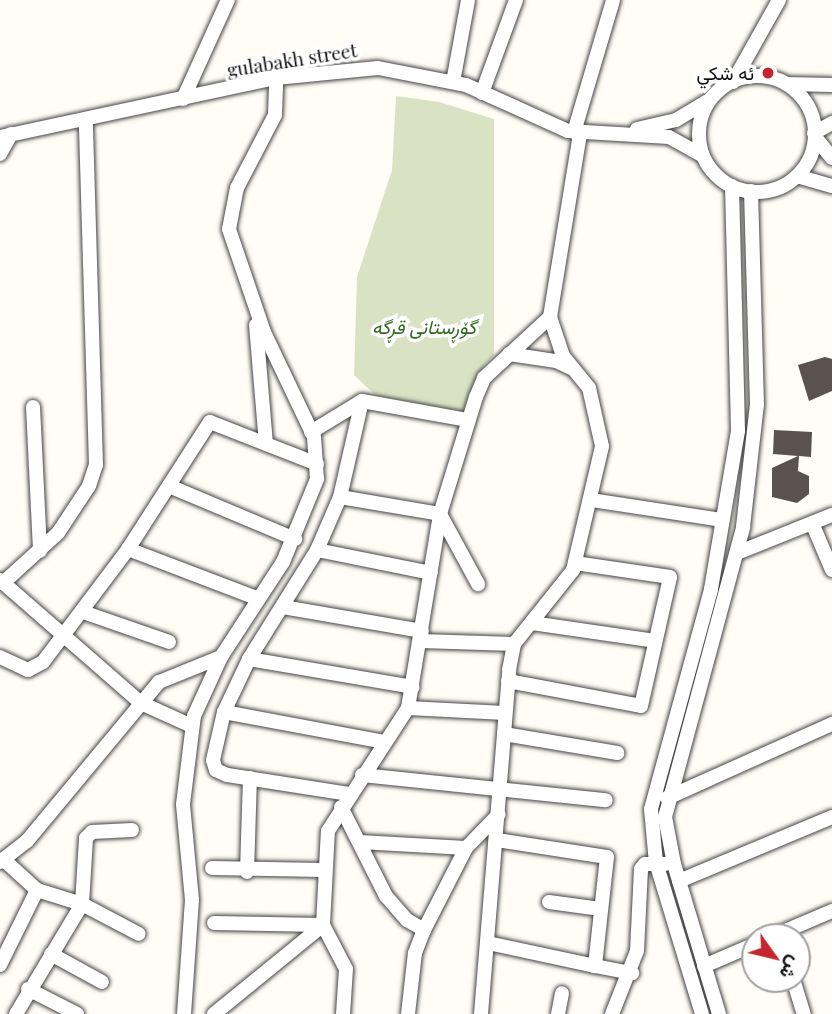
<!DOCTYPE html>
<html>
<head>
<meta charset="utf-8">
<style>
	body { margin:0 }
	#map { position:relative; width:832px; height:1014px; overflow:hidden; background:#fffdf5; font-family:"Playfair Display",Vazirmatn,serif }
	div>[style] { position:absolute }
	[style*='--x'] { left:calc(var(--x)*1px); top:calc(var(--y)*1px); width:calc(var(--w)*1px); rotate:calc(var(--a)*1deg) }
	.cemetery>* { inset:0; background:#d9e3c4 }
	.building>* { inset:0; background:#5a524d }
	.roads { filter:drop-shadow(0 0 2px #444) drop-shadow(0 0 2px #444) }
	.minor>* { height:14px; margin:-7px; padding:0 7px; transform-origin:7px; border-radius:7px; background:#fff }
	.minor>.ring { margin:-7px; padding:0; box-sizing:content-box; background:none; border:14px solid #fff; border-radius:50% }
	.dots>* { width:19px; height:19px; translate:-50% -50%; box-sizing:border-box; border:4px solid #fff; border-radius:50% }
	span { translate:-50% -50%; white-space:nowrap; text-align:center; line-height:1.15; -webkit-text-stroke:7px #fff; paint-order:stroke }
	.street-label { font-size:19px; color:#111 }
	.poi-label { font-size:19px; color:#111 }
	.right { translate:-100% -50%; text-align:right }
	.park-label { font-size:19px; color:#2f6b1f; font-style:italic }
	.north { position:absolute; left:741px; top:923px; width:70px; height:70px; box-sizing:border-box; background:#fff; border:2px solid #a0a0a0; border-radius:50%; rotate:124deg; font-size:19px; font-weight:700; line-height:28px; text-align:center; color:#111 }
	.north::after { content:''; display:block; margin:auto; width:24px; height:32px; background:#c4262e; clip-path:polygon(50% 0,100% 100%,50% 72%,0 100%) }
</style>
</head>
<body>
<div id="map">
	<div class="cemetery">
		<i style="clip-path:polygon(396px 96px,439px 102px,494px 119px,494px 355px,484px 365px,466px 412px,375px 395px,354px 375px,357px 277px,392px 170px)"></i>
	</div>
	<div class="building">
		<i style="clip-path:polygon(825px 357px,832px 359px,832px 391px,809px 401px,798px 365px)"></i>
		<i style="clip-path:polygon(774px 430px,812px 432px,811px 457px,799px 456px,798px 471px,809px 476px,809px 494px,797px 503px,772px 497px,772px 468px,798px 456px,773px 454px)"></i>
	</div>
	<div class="roads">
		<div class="minor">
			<i class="ring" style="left:699px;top:76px;width:102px;height:102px"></i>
			<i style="--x:453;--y:82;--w:83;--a:-79.6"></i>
			<i style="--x:733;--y:82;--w:94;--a:-60.7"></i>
			<i style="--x:786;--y:84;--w:46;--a:1.2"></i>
			<i style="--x:482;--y:93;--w:99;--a:-69.9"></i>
			<i style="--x:183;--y:99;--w:109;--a:-65.6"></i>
			<i style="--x:637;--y:129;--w:40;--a:-13"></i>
			<i style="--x:676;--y:120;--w:37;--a:-31"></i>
			<i style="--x:574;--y:132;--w:138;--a:-73.5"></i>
			<i style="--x:814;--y:133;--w:21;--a:-29"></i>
			<i style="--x:0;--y:137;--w:282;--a:-12.1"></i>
			<i style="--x:276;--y:78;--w:102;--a:-5.6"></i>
			<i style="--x:378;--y:68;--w:90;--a:10.9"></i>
			<i style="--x:466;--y:85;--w:112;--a:24.3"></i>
			<i style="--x:568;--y:131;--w:101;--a:3.4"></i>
			<i style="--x:669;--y:137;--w:38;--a:29"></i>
			<i style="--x:815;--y:137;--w:27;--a:51"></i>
			<i style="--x:0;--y:154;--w:23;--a:-61"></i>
			<i style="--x:797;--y:176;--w:36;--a:16"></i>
			<i style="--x:256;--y:325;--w:119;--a:85.2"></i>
			<i style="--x:509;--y:354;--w:48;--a:8.5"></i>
			<i style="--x:556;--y:361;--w:17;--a:25"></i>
			<i style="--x:33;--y:407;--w:144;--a:87.2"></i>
			<i style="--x:311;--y:432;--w:60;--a:-31.3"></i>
			<i style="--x:362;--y:401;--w:108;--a:10.2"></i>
			<i style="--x:169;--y:486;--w:137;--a:22.8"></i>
			<i style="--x:340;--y:497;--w:101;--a:9.6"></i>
			<i style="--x:440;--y:514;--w:80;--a:61.5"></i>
			<i style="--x:591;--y:500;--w:133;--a:8.7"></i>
			<i style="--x:812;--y:523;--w:51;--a:66.9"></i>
			<i style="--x:128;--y:549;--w:137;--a:20.9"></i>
			<i style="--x:317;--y:550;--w:116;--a:11.4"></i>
			<i style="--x:737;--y:553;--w:102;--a:-21.8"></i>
			<i style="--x:0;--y:580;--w:187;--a:41.1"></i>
			<i style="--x:141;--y:703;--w:56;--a:24.3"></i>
			<i style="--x:3;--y:583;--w:74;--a:-42.3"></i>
			<i style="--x:58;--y:533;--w:56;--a:-56.6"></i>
			<i style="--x:89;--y:486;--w:22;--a:-72"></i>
			<i style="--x:96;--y:465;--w:344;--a:-91.7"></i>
			<i style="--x:283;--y:607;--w:141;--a:9.8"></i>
			<i style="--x:83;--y:612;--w:91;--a:19.2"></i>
			<i style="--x:532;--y:623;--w:124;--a:8.3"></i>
			<i style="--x:421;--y:641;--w:93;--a:1.8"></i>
			<i style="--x:0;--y:657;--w:31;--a:25"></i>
			<i style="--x:28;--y:670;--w:17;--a:-28"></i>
			<i style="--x:43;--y:662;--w:141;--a:-53"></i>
			<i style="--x:128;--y:549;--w:151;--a:-57.2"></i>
			<i style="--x:210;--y:422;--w:115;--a:21.4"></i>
			<i style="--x:249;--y:659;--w:166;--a:9.7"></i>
			<i style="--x:508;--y:681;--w:135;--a:10.6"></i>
			<i style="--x:641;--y:706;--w:132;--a:-77.3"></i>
			<i style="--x:670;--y:577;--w:96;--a:-171.6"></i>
			<i style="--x:408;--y:708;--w:97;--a:3"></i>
			<i style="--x:224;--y:712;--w:164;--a:10.6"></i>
			<i style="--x:504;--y:734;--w:115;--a:9.5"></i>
			<i style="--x:362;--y:775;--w:245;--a:5.9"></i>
			<i style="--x:349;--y:794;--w:123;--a:-171.1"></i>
			<i style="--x:227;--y:775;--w:12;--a:-156"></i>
			<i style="--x:216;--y:770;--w:10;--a:-107"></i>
			<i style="--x:213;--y:760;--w:49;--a:-77.1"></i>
			<i style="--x:224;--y:712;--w:59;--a:-64.7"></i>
			<i style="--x:249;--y:659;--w:128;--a:-58"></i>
			<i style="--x:317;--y:550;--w:58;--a:-66.5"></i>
			<i style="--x:340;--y:497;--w:98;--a:-77.1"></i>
			<i style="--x:667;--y:798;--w:181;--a:-24.2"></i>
			<i style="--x:341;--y:807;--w:100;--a:63.2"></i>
			<i style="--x:386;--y:896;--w:32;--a:49"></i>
			<i style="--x:407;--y:920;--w:20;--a:30"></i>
			<i style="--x:497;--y:840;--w:111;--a:8.8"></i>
			<i style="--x:607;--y:857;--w:110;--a:96.3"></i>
			<i style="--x:595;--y:966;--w:38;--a:11"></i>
			<i style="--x:360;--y:842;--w:106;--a:3.2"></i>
			<i style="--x:3;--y:859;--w:46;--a:42.4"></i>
			<i style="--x:37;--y:890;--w:47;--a:17.3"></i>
			<i style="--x:82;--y:904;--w:64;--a:27.8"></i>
			<i style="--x:0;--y:862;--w:34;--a:-38"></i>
			<i style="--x:27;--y:841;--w:207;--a:-50.3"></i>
			<i style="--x:159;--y:682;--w:67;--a:-22"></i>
			<i style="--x:212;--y:868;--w:111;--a:1"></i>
			<i style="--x:247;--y:872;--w:94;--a:-88.2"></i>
			<i style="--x:679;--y:881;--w:166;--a:-22.7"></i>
			<i style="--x:549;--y:902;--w:52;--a:7.7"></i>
			<i style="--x:214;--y:923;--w:109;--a:1.1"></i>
			<i style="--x:771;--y:937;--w:66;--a:-23.1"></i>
			<i style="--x:488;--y:943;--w:109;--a:12.1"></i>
			<i style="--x:51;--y:954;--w:58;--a:28.8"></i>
			<i style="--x:0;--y:965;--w:84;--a:-63.7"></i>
			<i style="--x:704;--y:966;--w:56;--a:-23.3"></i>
			<i style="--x:793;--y:979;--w:37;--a:73"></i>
			<i style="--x:28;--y:989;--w:55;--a:27"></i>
			<i style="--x:16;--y:1014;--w:128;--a:-59"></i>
			<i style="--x:82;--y:904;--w:66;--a:-86.5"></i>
			<i style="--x:86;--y:838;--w:8;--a:-45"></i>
			<i style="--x:92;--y:832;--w:40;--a:-2.9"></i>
			<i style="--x:184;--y:1014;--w:114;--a:-86"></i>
			<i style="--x:192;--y:900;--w:96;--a:-95.4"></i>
			<i style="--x:183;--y:804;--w:89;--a:-82.9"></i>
			<i style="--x:194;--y:716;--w:65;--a:-65.4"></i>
			<i style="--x:221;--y:657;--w:113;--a:-56.9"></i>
			<i style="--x:283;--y:562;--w:90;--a:-67.7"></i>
			<i style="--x:317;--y:479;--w:42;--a:-94.1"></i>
			<i style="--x:314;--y:437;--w:116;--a:-115.5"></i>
			<i style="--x:264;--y:332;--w:109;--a:-108.8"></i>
			<i style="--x:229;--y:229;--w:42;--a:-79"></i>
			<i style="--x:237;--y:188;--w:82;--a:-62.5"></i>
			<i style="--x:275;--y:115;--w:37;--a:-88"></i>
			<i style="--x:214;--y:1014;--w:141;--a:-39.2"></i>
			<i style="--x:343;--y:1014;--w:45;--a:-86.2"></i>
			<i style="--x:346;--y:969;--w:50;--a:-117.6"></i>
			<i style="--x:323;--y:925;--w:94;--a:-87"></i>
			<i style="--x:328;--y:831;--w:147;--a:-57"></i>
			<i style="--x:408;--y:708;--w:197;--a:-80.6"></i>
			<i style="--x:440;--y:514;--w:122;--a:-72.9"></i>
			<i style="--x:476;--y:397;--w:21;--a:-67"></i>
			<i style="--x:484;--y:378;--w:90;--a:-42.7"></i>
			<i style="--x:550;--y:317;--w:186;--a:-80.7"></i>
			<i style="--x:408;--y:1014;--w:61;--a:-83.5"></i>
			<i style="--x:415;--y:953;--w:25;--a:-69"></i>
			<i style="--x:424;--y:930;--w:92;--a:-62.9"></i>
			<i style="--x:466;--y:848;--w:47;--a:-45.9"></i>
			<i style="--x:481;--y:1014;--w:345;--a:-85.3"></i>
			<i style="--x:509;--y:670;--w:26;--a:-79"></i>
			<i style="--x:514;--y:644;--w:95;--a:-51.4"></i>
			<i style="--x:573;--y:570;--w:127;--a:-76.8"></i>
			<i style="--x:602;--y:446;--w:59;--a:-102.6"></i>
			<i style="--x:589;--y:388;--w:41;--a:-129.1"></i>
			<i style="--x:563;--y:356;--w:41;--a:-108.4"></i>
			<i style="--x:558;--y:1014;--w:21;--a:-79"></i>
			<i style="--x:612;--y:1014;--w:68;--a:-68.4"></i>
			<i style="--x:637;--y:951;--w:82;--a:-87.2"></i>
			<i style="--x:641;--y:869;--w:6;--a:-51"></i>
			<i style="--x:645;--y:864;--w:20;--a:0"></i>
			<i style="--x:702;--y:1014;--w:158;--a:-106.9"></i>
			<i style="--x:656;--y:863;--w:54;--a:-95.3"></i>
			<i style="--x:651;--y:809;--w:228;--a:-74.7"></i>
			<i style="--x:711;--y:589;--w:160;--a:-80.3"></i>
			<i style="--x:738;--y:431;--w:245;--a:-91.4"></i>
			<i style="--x:719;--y:1014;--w:157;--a:-106.7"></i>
			<i style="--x:674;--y:864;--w:48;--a:-100.8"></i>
			<i style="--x:665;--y:817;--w:300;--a:-74.9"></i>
			<i style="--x:743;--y:527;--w:123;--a:-83.5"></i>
			<i style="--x:757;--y:405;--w:214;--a:-91.6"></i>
		</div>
	</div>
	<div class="dots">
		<i style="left:768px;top:73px;background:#c4262e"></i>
	</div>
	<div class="street-label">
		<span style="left:292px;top:60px;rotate:-9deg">gulabakh street</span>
	</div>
	<div class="poi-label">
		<span class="right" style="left:754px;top:73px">ئه شكي</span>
	</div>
	<div class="park-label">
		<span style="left:424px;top:327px">گۆڕستانی قڕگە</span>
	</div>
	<div class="north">ش</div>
</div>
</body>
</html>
